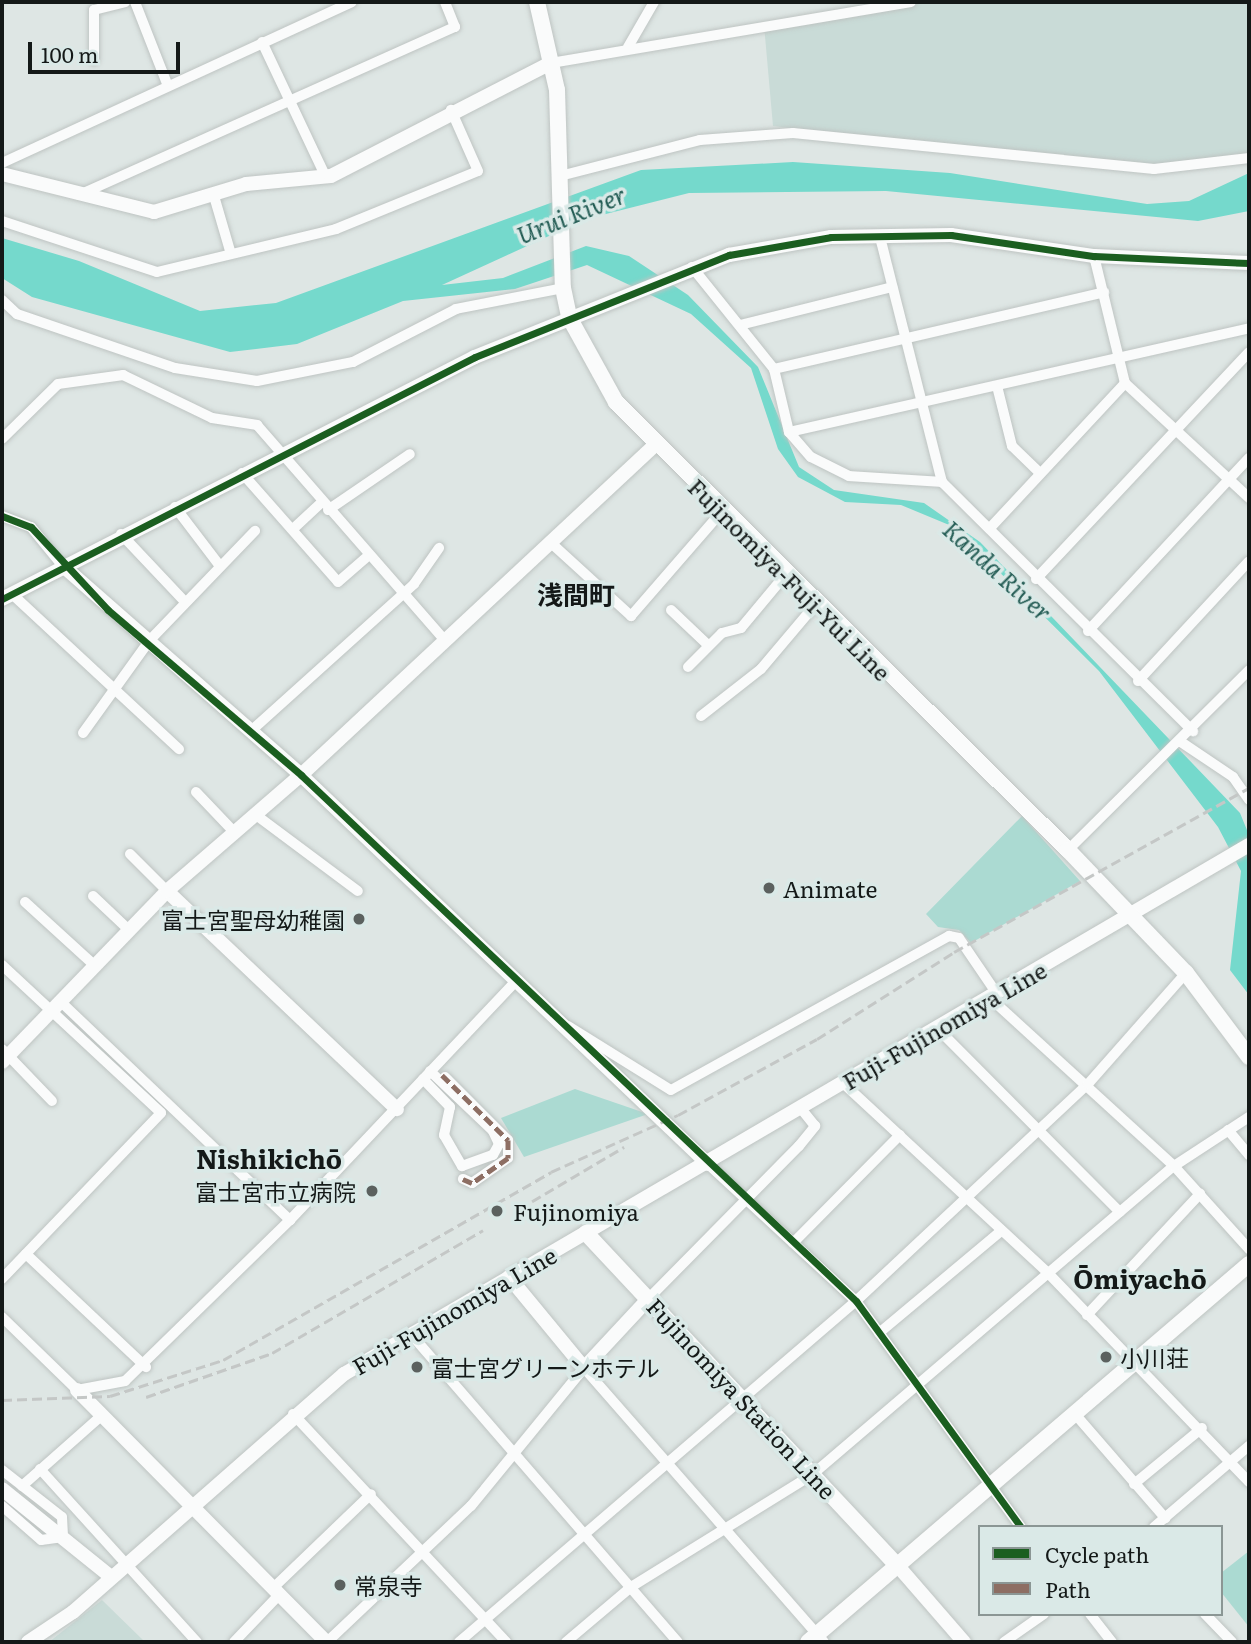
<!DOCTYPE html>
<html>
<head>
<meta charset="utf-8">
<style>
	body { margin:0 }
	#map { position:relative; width:1251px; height:1644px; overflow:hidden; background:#dee6e4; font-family:Literata,"Noto Sans JP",serif }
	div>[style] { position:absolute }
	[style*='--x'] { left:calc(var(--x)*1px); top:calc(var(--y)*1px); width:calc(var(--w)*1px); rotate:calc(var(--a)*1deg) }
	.built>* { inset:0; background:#c9dbd7 }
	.green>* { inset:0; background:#abdad2 }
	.water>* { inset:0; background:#75d9cc }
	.roads { filter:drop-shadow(0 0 2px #bec4c2) drop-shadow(0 0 2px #bec4c2) }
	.street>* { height:10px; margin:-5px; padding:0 5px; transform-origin:5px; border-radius:5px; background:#fafbfb }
	.secondary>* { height:14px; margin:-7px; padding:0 7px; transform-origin:7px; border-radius:7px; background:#fafbfb }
	.primary>* { height:16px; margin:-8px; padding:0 8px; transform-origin:8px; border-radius:8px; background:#fafbfb }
	.rail>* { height:2.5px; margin-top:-1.25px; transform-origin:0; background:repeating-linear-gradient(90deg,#c4c7c6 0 10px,transparent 0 15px) }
	.quiet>* { height:5px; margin-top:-2.5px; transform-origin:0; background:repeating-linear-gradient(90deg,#8d6e63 0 10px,transparent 0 15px) }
	.cycleway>* { height:7px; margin:-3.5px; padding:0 3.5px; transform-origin:3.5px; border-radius:3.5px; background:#1b5e20 }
	.dots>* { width:19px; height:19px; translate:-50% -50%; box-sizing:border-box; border:4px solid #dae9e7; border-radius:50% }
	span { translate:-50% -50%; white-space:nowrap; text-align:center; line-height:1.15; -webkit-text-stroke:7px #dae9e7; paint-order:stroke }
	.street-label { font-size:23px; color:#141918 }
	.poi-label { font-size:23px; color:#141918 }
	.left { translate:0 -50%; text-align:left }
	.right { translate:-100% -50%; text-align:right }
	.water-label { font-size:24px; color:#235c54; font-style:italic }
	.quarter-label { font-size:26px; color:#141918; font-weight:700 }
	.frame { position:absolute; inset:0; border:4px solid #141918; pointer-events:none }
	.legend { position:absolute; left:978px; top:1525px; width:245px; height:91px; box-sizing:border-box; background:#dae9e7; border:2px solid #8b9694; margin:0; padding:9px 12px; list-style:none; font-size:21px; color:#141918 }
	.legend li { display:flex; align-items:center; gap:14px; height:35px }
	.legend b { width:35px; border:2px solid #8b9694 }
	.scale { position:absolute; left:28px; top:42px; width:152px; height:32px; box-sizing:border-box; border:4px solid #141918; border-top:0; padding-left:9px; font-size:21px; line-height:24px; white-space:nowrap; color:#141918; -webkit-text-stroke:5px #dae9e7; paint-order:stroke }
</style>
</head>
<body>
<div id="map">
	<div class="built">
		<i style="clip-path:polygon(922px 2px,1249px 2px,1249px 157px,1162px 173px,773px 126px,764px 25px)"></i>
		<i style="clip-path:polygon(102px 1600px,145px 1642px,49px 1642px)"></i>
	</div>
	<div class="green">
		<i style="clip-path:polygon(1022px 816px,1080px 881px,971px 943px,959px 930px,938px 927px,926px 914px)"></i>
		<i style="clip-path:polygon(575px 1089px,648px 1114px,524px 1157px,501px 1118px)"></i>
		<i style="clip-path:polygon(1249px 1551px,1249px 1627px,1221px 1592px,1221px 1573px)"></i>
	</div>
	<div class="water">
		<i style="clip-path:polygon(793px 162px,950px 173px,1147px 204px,1189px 201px,1249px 173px,1249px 211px,1198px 221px,886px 191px,689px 193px,586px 219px,442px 285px,503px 278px,586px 246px,629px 256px,688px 295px,758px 367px,799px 467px,834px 490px,924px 503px,980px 542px,1240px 813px,1249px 835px,1249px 995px,1230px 970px,1241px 871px,1218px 827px,1099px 671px,954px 527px,901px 505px,845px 502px,798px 477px,778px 449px,751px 368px,691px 314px,587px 265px,515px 289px,403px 301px,297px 344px,230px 352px,32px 297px,2px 278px,2px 238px,79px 261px,200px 311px,276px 303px,641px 170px)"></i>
	</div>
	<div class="roads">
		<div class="street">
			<i style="--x:135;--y:2;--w:90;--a:68.6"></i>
			<i style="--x:262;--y:42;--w:147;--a:64.7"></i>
			<i style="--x:628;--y:47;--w:52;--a:-60"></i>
			<i style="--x:94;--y:60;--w:50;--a:-90"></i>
			<i style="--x:94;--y:10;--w:32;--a:-14"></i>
			<i style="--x:551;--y:63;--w:365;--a:-9.6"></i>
			<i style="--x:2;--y:163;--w:385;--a:-24.7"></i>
			<i style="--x:560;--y:176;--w:145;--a:-14.4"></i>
			<i style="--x:700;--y:140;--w:93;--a:-4.3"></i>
			<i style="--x:793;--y:133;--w:363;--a:5.7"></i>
			<i style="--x:1154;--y:169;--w:96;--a:-6.6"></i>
			<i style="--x:79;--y:195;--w:412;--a:-24.1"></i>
			<i style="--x:455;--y:27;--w:27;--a:-112"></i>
			<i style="--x:214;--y:196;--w:60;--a:73.7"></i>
			<i style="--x:2;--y:221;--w:163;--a:18.2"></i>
			<i style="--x:157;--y:272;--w:184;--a:-13.5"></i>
			<i style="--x:336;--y:229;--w:153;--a:-22.2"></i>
			<i style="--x:478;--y:171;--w:67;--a:-113.9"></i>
			<i style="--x:880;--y:237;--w:253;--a:75.8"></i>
			<i style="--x:1094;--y:256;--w:131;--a:76.3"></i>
			<i style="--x:1125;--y:383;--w:169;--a:42.8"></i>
			<i style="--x:692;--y:267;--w:131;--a:51.2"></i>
			<i style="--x:774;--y:369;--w:65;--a:76.6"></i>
			<i style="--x:789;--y:432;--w:33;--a:49"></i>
			<i style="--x:811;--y:457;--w:42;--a:26.6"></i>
			<i style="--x:849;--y:476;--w:93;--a:3.7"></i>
			<i style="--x:942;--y:482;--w:354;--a:44.8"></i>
			<i style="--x:2;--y:300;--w:21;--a:43"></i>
			<i style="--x:17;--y:314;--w:167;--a:18.9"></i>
			<i style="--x:175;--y:368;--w:83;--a:9"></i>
			<i style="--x:257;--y:381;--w:98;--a:-11.2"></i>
			<i style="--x:353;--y:362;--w:116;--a:-27.2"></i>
			<i style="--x:456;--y:309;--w:109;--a:-11.1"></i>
			<i style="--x:740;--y:325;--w:157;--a:-14"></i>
			<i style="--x:774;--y:369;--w:339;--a:-13.1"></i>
			<i style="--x:997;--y:386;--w:62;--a:76"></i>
			<i style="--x:1012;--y:446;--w:39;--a:44"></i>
			<i style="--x:789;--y:432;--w:472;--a:-12.7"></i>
			<i style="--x:2;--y:439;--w:78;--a:-44.5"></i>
			<i style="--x:58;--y:384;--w:66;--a:-7.9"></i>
			<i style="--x:123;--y:375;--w:99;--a:25.8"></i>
			<i style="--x:212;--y:418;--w:46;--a:8.8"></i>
			<i style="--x:257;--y:425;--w:283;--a:48.9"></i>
			<i style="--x:242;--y:473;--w:145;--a:48.6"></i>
			<i style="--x:338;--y:582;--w:40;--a:-41"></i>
			<i style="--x:175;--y:507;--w:74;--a:52.7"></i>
			<i style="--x:328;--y:510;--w:99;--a:-34.3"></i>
			<i style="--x:2;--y:516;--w:31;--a:21"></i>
			<i style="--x:31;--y:527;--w:49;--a:50.8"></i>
			<i style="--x:990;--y:528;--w:198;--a:-47"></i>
			<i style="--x:293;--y:529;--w:38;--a:-43"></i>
			<i style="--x:121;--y:534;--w:93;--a:46.7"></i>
			<i style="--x:550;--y:542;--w:110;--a:42.4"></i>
			<i style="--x:631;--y:616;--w:140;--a:-49"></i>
			<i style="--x:1036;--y:579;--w:311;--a:-46.8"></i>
			<i style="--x:12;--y:594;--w:228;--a:42.9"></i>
			<i style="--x:671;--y:610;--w:51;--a:43.4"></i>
			<i style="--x:1088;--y:631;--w:236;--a:-47.1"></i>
			<i style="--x:688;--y:667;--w:48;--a:-45"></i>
			<i style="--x:722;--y:633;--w:20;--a:-15"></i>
			<i style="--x:741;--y:628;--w:70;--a:-50.2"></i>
			<i style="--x:1138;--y:681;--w:163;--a:-47.2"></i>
			<i style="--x:701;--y:716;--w:76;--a:-38.1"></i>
			<i style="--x:761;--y:669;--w:85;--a:-49.8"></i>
			<i style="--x:252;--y:730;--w:218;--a:-42"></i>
			<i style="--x:414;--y:584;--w:44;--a:-55.2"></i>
			<i style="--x:83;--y:733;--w:113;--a:-54.3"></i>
			<i style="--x:149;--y:641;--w:153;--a:-46.1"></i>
			<i style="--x:1181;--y:742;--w:63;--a:33.9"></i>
			<i style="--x:1233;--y:777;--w:28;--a:55"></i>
			<i style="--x:196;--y:792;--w:57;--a:46.4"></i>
			<i style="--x:256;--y:815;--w:127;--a:36.7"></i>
			<i style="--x:1068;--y:850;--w:255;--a:-44.8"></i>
			<i style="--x:130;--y:854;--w:52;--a:45"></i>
			<i style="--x:93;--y:896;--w:50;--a:43.4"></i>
			<i style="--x:25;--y:902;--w:95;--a:42.4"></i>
			<i style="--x:2;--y:965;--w:217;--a:42.9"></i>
			<i style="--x:161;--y:1113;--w:230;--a:133.8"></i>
			<i style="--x:990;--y:998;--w:249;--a:42.4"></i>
			<i style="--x:1174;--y:1166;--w:112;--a:47.9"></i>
			<i style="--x:60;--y:1001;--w:318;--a:43.6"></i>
			<i style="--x:568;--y:1026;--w:121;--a:31.9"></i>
			<i style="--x:671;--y:1090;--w:318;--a:-29"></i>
			<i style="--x:949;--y:936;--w:10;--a:11"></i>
			<i style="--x:959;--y:938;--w:68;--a:55.8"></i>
			<i style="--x:938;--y:1029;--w:258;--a:45.2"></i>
			<i style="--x:2;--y:1049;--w:72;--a:46.1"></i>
			<i style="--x:445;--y:1077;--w:89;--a:45"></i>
			<i style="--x:508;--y:1140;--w:18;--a:90"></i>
			<i style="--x:508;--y:1158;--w:44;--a:145.2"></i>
			<i style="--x:472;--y:1183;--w:10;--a:-156"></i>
			<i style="--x:423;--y:1079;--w:39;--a:46"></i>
			<i style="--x:450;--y:1107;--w:29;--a:102"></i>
			<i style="--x:444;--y:1135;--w:36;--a:60"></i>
			<i style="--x:462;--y:1166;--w:33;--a:-20"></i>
			<i style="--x:493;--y:1155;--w:13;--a:-61"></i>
			<i style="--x:499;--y:1144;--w:14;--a:-115"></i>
			<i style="--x:493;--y:1131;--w:87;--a:-136.4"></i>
			<i style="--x:844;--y:1084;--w:278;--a:42.8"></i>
			<i style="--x:1048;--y:1273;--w:290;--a:46.1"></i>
			<i style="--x:1228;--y:1130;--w:33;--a:50"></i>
			<i style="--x:708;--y:1164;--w:202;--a:42.8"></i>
			<i style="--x:856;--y:1301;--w:280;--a:53.9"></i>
			<i style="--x:793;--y:1243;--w:152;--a:-45.3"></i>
			<i style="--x:26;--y:1254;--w:165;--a:43.3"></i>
			<i style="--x:649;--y:1298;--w:214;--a:-45.4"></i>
			<i style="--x:799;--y:1146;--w:26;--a:-51"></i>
			<i style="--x:815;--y:1126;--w:22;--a:-129"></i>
			<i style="--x:1087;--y:1315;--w:166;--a:-47"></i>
			<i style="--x:2;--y:1317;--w:105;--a:44.2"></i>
			<i style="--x:77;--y:1390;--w:49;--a:-10.6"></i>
			<i style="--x:125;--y:1381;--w:231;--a:-44.3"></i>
			<i style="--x:290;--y:1220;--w:330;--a:-46.6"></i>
			<i style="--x:410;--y:1333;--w:409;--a:49.1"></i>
			<i style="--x:879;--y:1333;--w:160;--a:-39.9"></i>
			<i style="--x:293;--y:1414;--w:312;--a:46.9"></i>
			<i style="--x:1075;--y:1414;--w:138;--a:49.1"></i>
			<i style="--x:40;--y:1469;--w:234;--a:47.8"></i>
			<i style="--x:2;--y:1470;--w:76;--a:38.1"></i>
			<i style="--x:62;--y:1517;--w:20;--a:87"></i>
			<i style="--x:63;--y:1537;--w:22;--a:172"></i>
			<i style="--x:41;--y:1540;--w:52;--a:-138.9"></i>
			<i style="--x:1134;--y:1484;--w:88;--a:-39.5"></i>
			<i style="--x:22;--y:1486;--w:106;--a:-41.5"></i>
			<i style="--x:1154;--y:1527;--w:125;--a:-40.5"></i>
			<i style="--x:272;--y:1589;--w:137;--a:-43.8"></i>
			<i style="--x:1090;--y:1614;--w:36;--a:52"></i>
			<i style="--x:1205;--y:1614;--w:39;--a:46"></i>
			<i style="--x:234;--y:1642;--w:64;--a:-46.3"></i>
			<i style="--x:327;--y:1642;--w:198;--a:-43.4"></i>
			<i style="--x:471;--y:1506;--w:178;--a:-50.7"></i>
			<i style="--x:584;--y:1368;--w:364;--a:48.8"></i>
			<i style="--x:459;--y:1642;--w:523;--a:-40.66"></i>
			<i style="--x:856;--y:1301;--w:318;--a:-43.1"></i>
			<i style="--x:1088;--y:1084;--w:148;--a:-48.6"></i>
			<i style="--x:566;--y:1642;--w:85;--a:-40.2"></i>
			<i style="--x:631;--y:1587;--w:214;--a:-31.8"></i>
			<i style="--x:813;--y:1474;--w:475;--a:-40.5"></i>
			<i style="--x:1174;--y:1166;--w:90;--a:-33.2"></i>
			<i style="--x:1004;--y:1642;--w:49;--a:-35"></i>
		</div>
		<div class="secondary">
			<i style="--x:2;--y:174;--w:157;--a:14"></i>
			<i style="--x:154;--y:212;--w:96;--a:-16.9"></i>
			<i style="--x:246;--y:184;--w:85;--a:-5.4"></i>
			<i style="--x:331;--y:176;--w:247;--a:-27.2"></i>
			<i style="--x:62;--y:565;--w:318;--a:41.3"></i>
			<i style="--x:301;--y:775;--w:563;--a:43.7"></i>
			<i style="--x:2;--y:599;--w:531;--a:-27.1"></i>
			<i style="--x:475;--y:357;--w:274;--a:-21.9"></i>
			<i style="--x:729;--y:255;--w:104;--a:-10"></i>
			<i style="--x:831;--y:237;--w:120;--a:-1"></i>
			<i style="--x:951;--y:235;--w:145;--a:8.4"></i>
			<i style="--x:1094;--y:256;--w:155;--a:2.6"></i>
			<i style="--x:167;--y:891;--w:317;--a:43.5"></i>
			<i style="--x:2;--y:1062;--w:238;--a:-46"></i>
			<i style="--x:167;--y:891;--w:177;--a:-40.9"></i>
			<i style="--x:301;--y:775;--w:483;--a:-43"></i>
			<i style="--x:509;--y:1277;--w:118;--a:50.5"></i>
			<i style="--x:584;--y:1368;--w:96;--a:-47.1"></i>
			<i style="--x:77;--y:1390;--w:354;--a:45.3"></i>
			<i style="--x:2;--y:1489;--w:140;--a:38.9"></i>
			<i style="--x:897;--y:1565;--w:102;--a:49"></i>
			<i style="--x:28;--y:1642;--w:54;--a:-33.7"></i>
			<i style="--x:73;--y:1612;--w:361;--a:-41.3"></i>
			<i style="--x:344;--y:1374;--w:1048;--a:-30.31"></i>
		</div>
		<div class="primary">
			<i style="--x:537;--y:2;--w:90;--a:77.2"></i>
			<i style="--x:557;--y:90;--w:198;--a:88.3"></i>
			<i style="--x:563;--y:288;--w:30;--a:78"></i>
			<i style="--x:569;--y:317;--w:97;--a:61.1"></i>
			<i style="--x:616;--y:402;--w:636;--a:44.75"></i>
			<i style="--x:1068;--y:850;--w:170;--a:46.2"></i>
			<i style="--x:1186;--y:973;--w:105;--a:53.1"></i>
			<i style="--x:586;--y:1233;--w:455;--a:46.9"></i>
			<i style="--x:808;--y:1642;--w:581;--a:-40.6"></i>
		</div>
	</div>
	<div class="rail">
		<i style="--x:519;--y:1209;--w:122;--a:-30.6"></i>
		<i style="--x:146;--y:1397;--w:133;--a:-19.2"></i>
		<i style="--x:272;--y:1353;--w:244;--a:-30.2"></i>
		<i style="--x:2;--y:1400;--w:108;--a:-2.1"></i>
		<i style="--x:110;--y:1396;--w:119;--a:-17.7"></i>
		<i style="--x:223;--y:1360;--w:378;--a:-29.8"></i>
		<i style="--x:551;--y:1172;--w:139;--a:-24.2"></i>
		<i style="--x:678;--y:1115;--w:158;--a:-28.7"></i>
		<i style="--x:817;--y:1039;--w:162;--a:-32.4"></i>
		<i style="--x:954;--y:952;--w:338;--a:-29.1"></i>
	</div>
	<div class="quiet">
		<i style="--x:442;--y:1075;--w:93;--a:44.6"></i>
		<i style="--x:508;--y:1140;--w:18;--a:90"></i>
		<i style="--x:508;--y:1158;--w:44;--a:145.2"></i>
		<i style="--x:472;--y:1183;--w:10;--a:-156"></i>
	</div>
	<div class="cycleway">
		<i style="--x:2;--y:516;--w:31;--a:21"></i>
		<i style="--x:31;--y:527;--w:113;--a:47.1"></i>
		<i style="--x:108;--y:610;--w:254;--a:40.5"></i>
		<i style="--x:301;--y:775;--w:765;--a:43.46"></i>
		<i style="--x:856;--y:1301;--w:280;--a:53.9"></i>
		<i style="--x:2;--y:599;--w:531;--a:-27.1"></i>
		<i style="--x:475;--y:357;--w:274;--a:-21.9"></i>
		<i style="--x:729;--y:255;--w:104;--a:-10"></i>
		<i style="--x:831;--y:237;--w:120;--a:-1"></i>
		<i style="--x:951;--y:235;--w:145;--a:8.4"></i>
		<i style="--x:1094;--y:256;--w:155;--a:2.6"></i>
	</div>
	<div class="dots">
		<i style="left:769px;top:888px;background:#5b615f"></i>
		<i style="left:359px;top:919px;background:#5b615f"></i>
		<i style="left:372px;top:1191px;background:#5b615f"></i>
		<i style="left:497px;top:1211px;background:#5b615f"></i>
		<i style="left:1106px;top:1357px;background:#5b615f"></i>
		<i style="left:417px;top:1367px;background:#5b615f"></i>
		<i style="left:340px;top:1585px;background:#5b615f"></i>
	</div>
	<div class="street-label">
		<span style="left:790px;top:579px;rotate:45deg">Fujinomiya-Fuji-Yui Line</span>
		<span style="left:944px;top:1025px;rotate:-30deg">Fuji-Fujinomiya Line</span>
		<span style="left:454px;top:1310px;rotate:-30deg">Fuji-Fujinomiya Line</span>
		<span style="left:742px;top:1398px;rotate:47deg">Fujinomiya Station Line</span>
	</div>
	<div class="poi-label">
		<span class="left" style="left:783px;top:888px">Animate</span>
		<span class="right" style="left:345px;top:919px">富士宮聖母幼稚園</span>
		<span class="right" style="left:356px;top:1191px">富士宮市立病院</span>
		<span class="left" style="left:513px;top:1211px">Fujinomiya</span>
		<span class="left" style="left:1120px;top:1357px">小川荘</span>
		<span class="left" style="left:431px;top:1367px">富士宮グリーンホテル</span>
		<span class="left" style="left:354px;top:1585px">常泉寺</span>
	</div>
	<div class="water-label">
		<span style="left:571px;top:214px;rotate:-22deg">Urui River</span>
		<span style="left:998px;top:570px;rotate:42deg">Kanda River</span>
	</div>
	<div class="quarter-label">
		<span style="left:576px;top:594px">浅間町</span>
		<span style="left:269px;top:1158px">Nishikichō</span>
		<span style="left:1140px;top:1278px">Ōmiyachō</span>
	</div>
	<div class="frame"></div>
	<ul class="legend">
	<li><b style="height:9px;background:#1b5e20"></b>Cycle path</li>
	<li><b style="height:9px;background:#8d6e63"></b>Path</li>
	</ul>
	<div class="scale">100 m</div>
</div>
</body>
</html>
